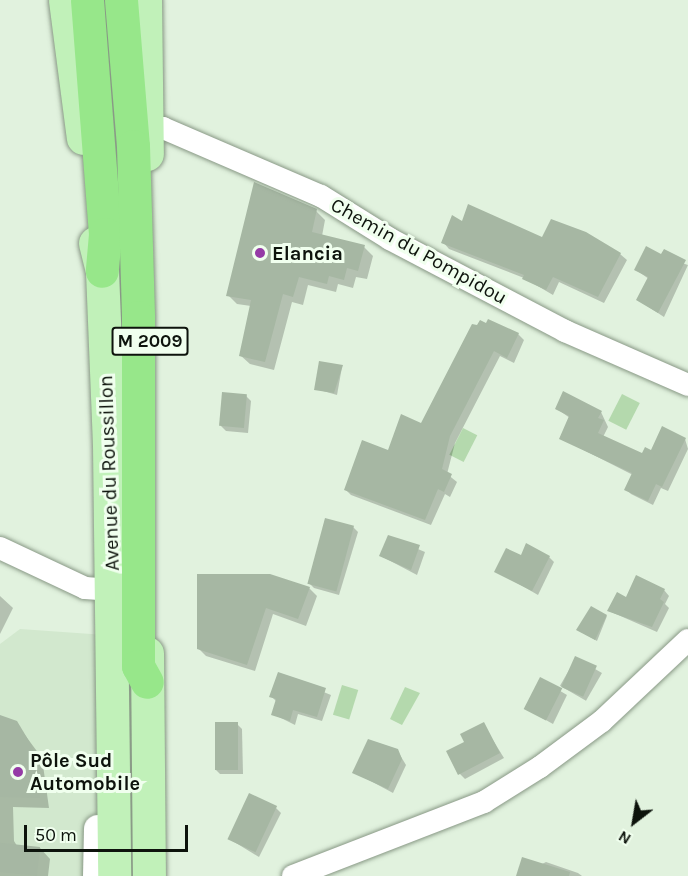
<!DOCTYPE html>
<html>
<head>
<meta charset="utf-8">
<style>
	body { margin:0 }
	#map { position:relative; width:688px; height:876px; overflow:hidden; background:#e1f2de; font-family:Karla,sans-serif }
	div>[style] { position:absolute }
	[style*='--x'] { left:calc(var(--x)*1px); top:calc(var(--y)*1px); width:calc(var(--w)*1px); rotate:calc(var(--a)*1deg) }
	.built>* { inset:0; background:#d2e8ce }
	.water>* { inset:0; background:#b4d9ad; transform-origin:0 0 }
	.shadow>* { inset:0; background:#0003; transform-origin:0 0 }
	.building>* { inset:0; background:#a6b7a3; transform-origin:0 0 }
	.roads { filter:drop-shadow(0 0 2px #889885) drop-shadow(0 0 2px #889885) }
	.minor>* { height:22px; margin:-11px; padding:0 11px; transform-origin:11px; border-radius:11px; background:#fff }
	.tertiary>* { height:28px; margin:-14px; padding:0 14px; transform-origin:14px; border-radius:14px; background:#fff }
	.primary>* { height:33px; margin:-16.5px; padding:0 16.5px; transform-origin:16.5px; border-radius:16.5px; background:#c1f1b9 }
	.motorway>* { height:33px; margin:-16.5px; padding:0 16.5px; transform-origin:16.5px; border-radius:16.5px; background:#97e78a }
	.dots>* { width:16px; height:16px; translate:-50% -50%; box-sizing:border-box; border:3px solid #f0ffee; border-radius:50% }
	span { translate:-50% -50%; white-space:nowrap; text-align:center; line-height:1.15; -webkit-text-stroke:6px #f0ffee; paint-order:stroke }
	.shield-label span { padding:2px 4px; background:#f0ffee; border:2px solid; border-radius:4px; -webkit-text-stroke-width:0 }
	.shield-label { font-size:18px; color:#0d130c; font-weight:700 }
	.street-label { font-size:20px; color:#0d130c }
	.poi-label { font-size:20px; color:#0d130c; font-weight:700 }
	.left { translate:0 -50%; text-align:left }
	.north { position:absolute; left:604px; top:792px; width:60px; height:60px; -webkit-text-stroke:4px #f0ffee; paint-order:stroke; rotate:211deg; font-size:16px; font-weight:700; line-height:24px; text-align:center; color:#0d130c }
	.north::after { content:''; display:block; margin:auto; width:21px; height:27px; background:#0d130c; clip-path:polygon(50% 0,100% 100%,50% 72%,0 100%) }
	.scale { position:absolute; left:24px; top:825px; width:164px; height:27px; box-sizing:border-box; border:3px solid #0d130c; border-top:0; padding-left:8px; font-size:18px; line-height:21px; white-space:nowrap; color:#0d130c; -webkit-text-stroke:4px #f0ffee; paint-order:stroke }
</style>
</head>
<body>
<div id="map">
	<div class="built">
		<i style="clip-path:polygon(20px 629px,134px 637px,132px 876px,0 876px,0 644px)"></i>
	</div>
	<div class="water">
		<i style="left:622px;top:394px;width:20px;height:30px;rotate:27deg"></i>
		<i style="left:463px;top:428px;width:16px;height:30px;rotate:27deg"></i>
		<i style="left:342px;top:685px;width:17px;height:31px;rotate:17deg"></i>
		<i style="clip-path:polygon(405px 687px,420px 693px,402px 725px,390px 719px)"></i>
	</div>
	<div class="shadow">
		<i style="clip-path:polygon(316px 211px,325px 220px,322px 236px,364px 247px,373px 256px,367px 279px,356px 277px,353px 288px,338px 284px,336px 292px,308px 285px,303px 305px,292px 302px,274px 370px,250px 364px,240px 355px,251px 306px,237px 304px,228px 295px)"></i>
		<i style="clip-path:polygon(463px 223px,620px 254px,627px 260px,604px 303px,559px 282px,553px 295px,524px 278px,449px 249px,443px 242px)"></i>
		<i style="clip-path:polygon(661px 256px,688px 265px,664px 317px,638px 300px,649px 279px,636px 270px)"></i>
		<i style="clip-path:polygon(473px 326px,518px 334px,524px 340px,514px 363px,500px 356px,455px 443px,447px 474px,457px 482px,450px 497px,445px 494px,431px 525px,351px 495px,345px 489px,422px 425px)"></i>
		<i style="clip-path:polygon(342px 367px,337px 395px,316px 389px)"></i>
		<i style="clip-path:polygon(246px 396px,251px 401px,248px 433px,226px 431px,221px 426px)"></i>
		<i style="clip-path:polygon(557px 409px,601px 412px,608px 427px,603px 437px,643px 455px,685px 439px,688px 449px,668px 491px,661px 488px,653px 505px,631px 494px,626px 489px,633px 475px,560px 438px,570px 418px)"></i>
		<i style="clip-path:polygon(353px 527px,358px 532px,339px 595px,314px 588px,309px 583px)"></i>
		<i style="clip-path:polygon(389px 537px,425px 552px,417px 575px,381px 556px)"></i>
		<i style="clip-path:polygon(521px 557px,549px 557px,554px 562px,538px 595px,496px 571px)"></i>
		<i style="clip-path:polygon(198px 576px,309px 588px,317px 596px,306px 626px,273px 614px,255px 671px,206px 656px,198px 648px)"></i>
		<i style="clip-path:polygon(664px 590px,669px 596px,665px 604px,669px 608px,657px 632px,609px 611px,626px 599px)"></i>
		<i style="clip-path:polygon(0 596px,13px 608px,0 634px)"></i>
		<i style="clip-path:polygon(607px 616px,597px 641px,578px 630px)"></i>
		<i style="left:576px;top:658px;width:30px;height:32px;rotate:30deg"></i>
		<i style="clip-path:polygon(279px 674px,331px 695px,322px 721px,298px 714px,295px 725px,273px 714px,277px 702px,271px 696px)"></i>
		<i style="clip-path:polygon(540px 679px,567px 695px,553px 724px,526px 709px)"></i>
		<i style="clip-path:polygon(0 716px,16px 723px,42px 758px,49px 808px,13px 807px,14px 841px,19px 849px,40px 848px,50px 859px,48px 876px,0 876px)"></i>
		<i style="clip-path:polygon(237px 724px,242px 729px,243px 774px,220px 774px,215px 769px)"></i>
		<i style="clip-path:polygon(483px 724px,504px 758px,465px 779px,460px 774px,466px 742px)"></i>
		<i style="clip-path:polygon(397px 750px,406px 765px,393px 793px,354px 772px)"></i>
		<i style="clip-path:polygon(276px 808px,281px 813px,259px 857px,231px 840px)"></i>
		<i style="clip-path:polygon(546px 862px,578px 873px,582px 876px,518px 876px)"></i>
	</div>
	<div class="building">
		<i style="clip-path:polygon(254px 182px,317px 209px,312px 232px,365px 245px,358px 271px,347px 268px,344px 280px,329px 276px,327px 284px,299px 277px,293px 297px,283px 294px,265px 362px,239px 356px,251px 300px,226px 296px)"></i>
		<i style="clip-path:polygon(468px 204px,542px 237px,551px 219px,586px 232px,621px 253px,598px 297px,553px 277px,546px 290px,522px 279px,524px 275px,441px 243px,452px 215px,462px 221px)"></i>
		<i style="clip-path:polygon(646px 246px,661px 254px,664px 249px,686px 260px,658px 313px,636px 300px,648px 277px,634px 270px)"></i>
		<i style="clip-path:polygon(488px 319px,519px 333px,507px 358px,494px 351px,450px 436px,442px 469px,452px 474px,444px 492px,438px 489px,425px 520px,344px 490px,362px 440px,388px 450px,401px 414px,421px 423px,472px 324px,477px 325px,480px 320px,486px 323px)"></i>
		<i style="clip-path:polygon(319px 361px,343px 365px,334px 393px,314px 390px)"></i>
		<i style="clip-path:polygon(563px 391px,602px 411px,598px 418px,604px 420px,598px 433px,642px 453px,645px 447px,651px 450px,662px 426px,686px 438px,662px 487px,656px 484px,648px 501px,624px 490px,632px 473px,559px 439px,569px 416px,555px 409px)"></i>
		<i style="left:222px;top:392px;width:25px;height:34px;rotate:5deg"></i>
		<i style="left:325px;top:518px;width:30px;height:68px;rotate:15deg"></i>
		<i style="clip-path:polygon(388px 535px,420px 545px,411px 570px,379px 556px)"></i>
		<i style="clip-path:polygon(526px 543px,550px 556px,532px 591px,494px 572px,506px 548px,521px 555px)"></i>
		<i style="clip-path:polygon(197px 574px,270px 574px,310px 587px,298px 619px,266px 608px,247px 665px,197px 649px)"></i>
		<i style="clip-path:polygon(636px 575px,665px 589px,660px 599px,664px 602px,652px 627px,607px 611px,617px 592px,626px 597px)"></i>
		<i style="clip-path:polygon(591px 606px,607px 615px,595px 640px,576px 630px)"></i>
		<i style="left:575px;top:656px;width:24px;height:34px;rotate:24deg"></i>
		<i style="clip-path:polygon(278px 672px,326px 688px,317px 717px,293px 710px,290px 721px,271px 715px,276px 699px,269px 697px)"></i>
		<i style="left:540px;top:677px;width:25px;height:36px;rotate:27deg"></i>
		<i style="clip-path:polygon(0 715px,17px 721px,32px 746px,40px 798px,0 797px)"></i>
		<i style="left:215px;top:722px;width:23px;height:48px"></i>
		<i style="clip-path:polygon(484px 722px,500px 753px,458px 775px,446px 751px,464px 742px,460px 734px)"></i>
		<i style="clip-path:polygon(368px 739px,398px 749px,402px 759px,388px 789px,352px 773px)"></i>
		<i style="left:249px;top:793px;width:31px;height:51px;rotate:25deg"></i>
		<i style="left:40px;top:847px;width:29px;height:40px;rotate:96deg"></i>
		<i style="clip-path:polygon(522px 857px,570px 872px,569px 876px,516px 876px)"></i>
	</div>
	<div class="roads">
		<div class="minor">
			<i style="--x:147;--y:128;--w:16;--a:0"></i>
			<i style="--x:163;--y:128;--w:172;--a:23.3"></i>
			<i style="--x:321;--y:196;--w:81;--a:31.9"></i>
			<i style="--x:390;--y:239;--w:198;--a:27.7"></i>
			<i style="--x:565;--y:331;--w:134;--a:23.7"></i>
			<i style="--x:0;--y:548;--w:94;--a:25.2"></i>
			<i style="--x:85;--y:588;--w:28;--a:4"></i>
			<i style="--x:293;--y:876;--w:205;--a:-21.2"></i>
			<i style="--x:484;--y:802;--w:66;--a:-32"></i>
			<i style="--x:540;--y:767;--w:77;--a:-36.6"></i>
			<i style="--x:602;--y:721;--w:118;--a:-43.3"></i>
		</div>
		<div class="tertiary">
			<i style="--x:97;--y:876;--w:47;--a:-88.8"></i>
		</div>
		<div class="primary">
			<i style="--x:65;--y:0;--w:139;--a:82.6"></i>
			<i style="--x:145;--y:0;--w:154;--a:89.3"></i>
			<i style="--x:95;--y:243;--w:29;--a:76"></i>
			<i style="--x:102;--y:271;--w:174;--a:87.7"></i>
			<i style="--x:109;--y:445;--w:431;--a:89.3"></i>
			<i style="--x:147;--y:653;--w:223;--a:89.5"></i>
		</div>
		<div class="motorway">
			<i style="--x:87;--y:0;--w:235;--a:85.6"></i>
			<i style="--x:105;--y:234;--w:37;--a:95"></i>
			<i style="--x:121;--y:0;--w:146;--a:85.3"></i>
			<i style="--x:133;--y:146;--w:171;--a:88.3"></i>
			<i style="--x:138;--y:317;--w:349;--a:90"></i>
			<i style="--x:138;--y:666;--w:18;--a:61"></i>
		</div>
	</div>
	<div class="dots">
		<i style="left:260px;top:253px;background:#953ba6"></i>
		<i style="left:18px;top:772px;background:#953ba6"></i>
	</div>
	<div class="shield-label">
		<span style="left:150px;top:341px">M 2009</span>
	</div>
	<div class="street-label">
		<span style="left:419px;top:251px;rotate:29deg">Chemin du Pompidou</span>
		<span style="left:109px;top:473px;rotate:-92deg">Avenue du Roussillon</span>
	</div>
	<div class="poi-label">
		<span class="left" style="left:272px;top:253px">Elancia</span>
		<span class="left" style="left:30px;top:772px">Pôle Sud<br>Automobile</span>
	</div>
	<div class="north">N</div>
	<div class="scale">50 m</div>
</div>
</body>
</html>
